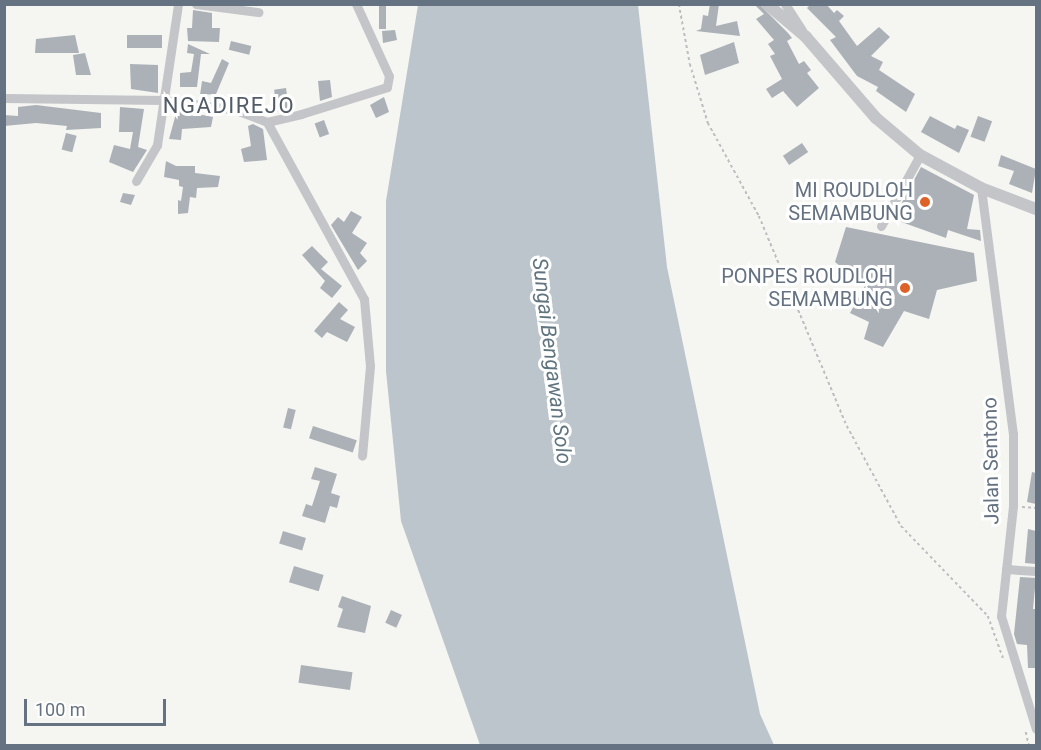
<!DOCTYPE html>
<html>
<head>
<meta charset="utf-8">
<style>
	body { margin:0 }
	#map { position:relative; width:1041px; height:750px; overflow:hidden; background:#f5f5f1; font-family:Roboto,sans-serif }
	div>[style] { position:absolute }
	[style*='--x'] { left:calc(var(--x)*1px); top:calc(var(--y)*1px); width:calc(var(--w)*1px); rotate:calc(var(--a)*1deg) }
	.water>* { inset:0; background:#bcc5cb }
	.building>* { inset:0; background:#abb1b7; transform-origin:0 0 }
	.path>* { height:1.5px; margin-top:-0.75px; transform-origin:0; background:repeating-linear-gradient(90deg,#bcbec0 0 3px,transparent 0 6px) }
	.minor>* { height:9px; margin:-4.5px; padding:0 4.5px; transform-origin:4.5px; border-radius:4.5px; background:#c3c5c9 }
	.tertiary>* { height:12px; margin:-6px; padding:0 6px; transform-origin:6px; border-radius:6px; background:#c3c5c9 }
	.dots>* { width:16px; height:16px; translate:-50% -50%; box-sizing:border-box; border:3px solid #fff; border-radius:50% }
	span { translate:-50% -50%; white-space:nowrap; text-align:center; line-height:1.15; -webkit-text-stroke:6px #fff; paint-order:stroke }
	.poi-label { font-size:20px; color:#657281 }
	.right { translate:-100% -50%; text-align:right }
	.street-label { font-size:20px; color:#657281 }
	.water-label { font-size:21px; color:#60747f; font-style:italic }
	.quarter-label { font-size:22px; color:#525c67; letter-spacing:1.5px }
	.frame { position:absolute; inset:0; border:6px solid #657281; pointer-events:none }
	.scale { position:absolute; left:24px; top:699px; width:142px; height:27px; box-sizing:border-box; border:3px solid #657281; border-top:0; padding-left:8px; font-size:18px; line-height:21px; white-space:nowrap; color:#657281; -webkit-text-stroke:4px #fff; paint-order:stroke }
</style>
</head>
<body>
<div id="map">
	<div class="water">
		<i style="clip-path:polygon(418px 5px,638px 5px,667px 267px,760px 714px,774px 745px,480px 745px,401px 521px,386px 371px,386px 201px)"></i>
	</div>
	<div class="building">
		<i style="left:379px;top:4px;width:7px;height:25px"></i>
		<i style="clip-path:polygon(710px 4px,719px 4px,716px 26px,737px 21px,740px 36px,696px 31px,701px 29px,703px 15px,708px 16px)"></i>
		<i style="clip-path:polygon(754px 4px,759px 4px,788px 33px,792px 38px,787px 41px,799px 64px,804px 61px,811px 70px,807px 73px,819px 88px,797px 107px,783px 91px,772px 98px,766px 89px,782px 79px,770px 56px,775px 54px,768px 44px,774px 40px,756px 19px,764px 14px)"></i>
		<i style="clip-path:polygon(811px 4px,826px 4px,834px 13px,837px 10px,844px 16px,839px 21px,857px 46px,879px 27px,890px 37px,871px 56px,883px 62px,879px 70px,915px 94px,906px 112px,876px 91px,878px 87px,857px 76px,830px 40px,836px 37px,807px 8px)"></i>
		<i style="clip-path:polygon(193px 10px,212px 13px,212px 28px,220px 28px,219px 42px,188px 41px,187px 28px,192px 28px)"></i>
		<i style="clip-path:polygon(395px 30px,397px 40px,383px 43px,382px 31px)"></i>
		<i style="clip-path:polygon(75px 35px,79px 53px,35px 53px,36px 39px)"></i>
		<i style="left:127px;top:35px;width:35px;height:13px"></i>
		<i style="left:231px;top:41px;width:21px;height:9px;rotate:14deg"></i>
		<i style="clip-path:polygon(734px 42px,739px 63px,705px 75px,700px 55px)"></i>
		<i style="clip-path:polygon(188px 44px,210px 54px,201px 54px,197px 87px,180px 87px,180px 73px,191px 72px,194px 54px,187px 53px)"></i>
		<i style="clip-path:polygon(85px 53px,91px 75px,76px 75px,73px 55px)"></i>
		<i style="clip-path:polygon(222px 59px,229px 63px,216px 94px,200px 95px,202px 81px,211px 83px)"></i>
		<i style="clip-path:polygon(130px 64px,158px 65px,158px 93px,131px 89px)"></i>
		<i style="clip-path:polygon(330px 80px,332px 97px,320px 101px,318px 81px)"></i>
		<i style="left:286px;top:88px;width:22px;height:12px;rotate:82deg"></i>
		<i style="clip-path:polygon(384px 97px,389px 112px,376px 118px,370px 105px)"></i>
		<i style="clip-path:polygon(36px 105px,101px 113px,101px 128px,66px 130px,67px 126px,36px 123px,4px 126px,4px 115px,18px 116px,18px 107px)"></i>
		<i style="clip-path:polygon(120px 107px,144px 109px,138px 147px,147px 150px,133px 172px,109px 162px,114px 145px,130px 149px,133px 132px,119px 132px)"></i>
		<i style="clip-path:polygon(177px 110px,213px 117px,211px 127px,182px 129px,181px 140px,169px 139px)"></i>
		<i style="clip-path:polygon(930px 116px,955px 129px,957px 125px,969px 130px,959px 153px,921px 132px)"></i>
		<i style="left:978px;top:116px;width:15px;height:22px;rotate:20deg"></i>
		<i style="left:324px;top:120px;width:15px;height:10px;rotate:70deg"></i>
		<i style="clip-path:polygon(253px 124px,263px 129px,267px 160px,244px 162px,241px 149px,251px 146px,248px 126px)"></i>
		<i style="left:66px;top:133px;width:11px;height:17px;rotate:15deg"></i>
		<i style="left:802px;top:143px;width:11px;height:23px;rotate:56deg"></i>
		<i style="clip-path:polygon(1001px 155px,1036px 169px,1032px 193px,1009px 184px,1014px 171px,998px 166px)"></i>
		<i style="clip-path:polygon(166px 161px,176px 166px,195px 166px,195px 173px,220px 176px,218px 187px,197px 188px,196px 198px,190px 197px,188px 213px,178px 214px,178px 200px,181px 201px,183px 187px,179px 186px,179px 180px,164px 177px)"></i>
		<i style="clip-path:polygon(921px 167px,974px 195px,967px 229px,980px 230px,981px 241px,948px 230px,946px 238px,893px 219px)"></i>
		<i style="clip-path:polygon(123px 193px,135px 195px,131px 205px,120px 202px)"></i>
		<i style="clip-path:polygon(351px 211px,362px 217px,352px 233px,367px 243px,360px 253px,367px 261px,358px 270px,331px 225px,338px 217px,344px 222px)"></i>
		<i style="clip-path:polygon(846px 227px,974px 253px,977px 281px,937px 290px,929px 319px,904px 311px,883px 347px,864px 339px,869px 322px,850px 313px,865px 286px,835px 262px)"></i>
		<i style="clip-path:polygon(312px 246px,328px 262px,321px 269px,342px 286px,332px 298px,320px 288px,325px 281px,302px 255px)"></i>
		<i style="clip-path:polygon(339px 302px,348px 310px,340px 319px,355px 327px,347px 342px,327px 332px,322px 338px,314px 331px)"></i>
		<i style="left:288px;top:408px;width:8px;height:20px;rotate:14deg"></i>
		<i style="left:313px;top:426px;width:46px;height:13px;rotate:18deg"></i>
		<i style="clip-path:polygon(315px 467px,337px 474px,331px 493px,340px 496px,337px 508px,330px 506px,325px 523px,302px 516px,306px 504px,312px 506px,320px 481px,311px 479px)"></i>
		<i style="clip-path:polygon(1032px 472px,1036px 473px,1036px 504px,1027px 502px)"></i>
		<i style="clip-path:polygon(1028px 529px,1036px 531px,1036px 564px,1025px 563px)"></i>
		<i style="left:283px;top:531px;width:24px;height:13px;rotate:17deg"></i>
		<i style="left:294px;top:566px;width:31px;height:17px;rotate:17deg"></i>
		<i style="clip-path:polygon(1020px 577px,1036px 578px,1033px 609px,1036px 609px,1036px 668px,1028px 668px,1027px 645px,1017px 644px,1014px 634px)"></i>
		<i style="clip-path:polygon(342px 596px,371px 606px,365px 633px,337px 627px,343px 609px,338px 607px)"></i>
		<i style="left:391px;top:610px;width:12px;height:14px;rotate:24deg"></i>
		<i style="left:301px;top:665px;width:52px;height:18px;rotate:8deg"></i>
	</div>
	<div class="path">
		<i style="--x:679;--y:4;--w:61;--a:79.6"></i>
		<i style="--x:690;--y:64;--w:62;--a:73"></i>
		<i style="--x:708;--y:123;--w:106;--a:61.3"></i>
		<i style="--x:759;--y:216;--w:228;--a:67.3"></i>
		<i style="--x:847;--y:426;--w:114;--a:61.6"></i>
		<i style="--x:901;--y:526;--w:125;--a:46"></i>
		<i style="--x:988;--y:616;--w:45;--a:70.3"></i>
		<i style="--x:1022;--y:507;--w:14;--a:4"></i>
		<i style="--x:1026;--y:732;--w:14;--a:78"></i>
	</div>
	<div class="minor">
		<i style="--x:196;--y:4;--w:63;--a:7.4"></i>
		<i style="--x:785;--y:4;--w:31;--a:57"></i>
		<i style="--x:4;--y:98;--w:160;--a:0.7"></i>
		<i style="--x:164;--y:100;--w:73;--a:7.9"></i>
		<i style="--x:236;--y:110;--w:33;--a:21"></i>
		<i style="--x:267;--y:122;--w:35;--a:-13"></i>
		<i style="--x:301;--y:114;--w:90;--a:-17.4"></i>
		<i style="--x:387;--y:87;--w:11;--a:-80"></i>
		<i style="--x:389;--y:76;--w:79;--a:-114.6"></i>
		<i style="--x:267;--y:122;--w:202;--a:61.3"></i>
		<i style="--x:364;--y:299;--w:67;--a:84.9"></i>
		<i style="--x:370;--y:366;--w:90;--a:95.1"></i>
		<i style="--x:136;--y:181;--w:42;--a:-59.7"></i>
		<i style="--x:157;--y:145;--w:143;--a:-81.5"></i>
		<i style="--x:981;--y:188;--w:248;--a:82.6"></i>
		<i style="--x:1013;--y:434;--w:72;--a:90"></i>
		<i style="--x:1013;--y:506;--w:111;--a:96.2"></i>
		<i style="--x:1001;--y:616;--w:118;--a:72.8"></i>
		<i style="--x:881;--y:226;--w:81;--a:-61.2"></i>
		<i style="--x:1006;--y:569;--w:30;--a:4"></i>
	</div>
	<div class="tertiary">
		<i style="--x:767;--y:4;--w:51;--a:40.2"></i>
		<i style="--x:806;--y:37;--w:107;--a:49.2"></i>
		<i style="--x:876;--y:118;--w:57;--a:40.1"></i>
		<i style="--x:920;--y:155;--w:69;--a:28.4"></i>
		<i style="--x:981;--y:188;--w:59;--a:20.9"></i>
	</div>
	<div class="dots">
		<i style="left:925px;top:202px;background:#de6128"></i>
		<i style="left:905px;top:288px;background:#de6128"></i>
	</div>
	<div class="poi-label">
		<span class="right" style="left:913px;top:202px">MI ROUDLOH<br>SEMAMBUNG</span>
		<span class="right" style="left:893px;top:288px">PONPES ROUDLOH<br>SEMAMBUNG</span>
	</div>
	<div class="street-label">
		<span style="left:991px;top:461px;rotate:-91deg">Jalan Sentono</span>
	</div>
	<div class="water-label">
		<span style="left:552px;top:361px;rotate:83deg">Sungai Bengawan Solo</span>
	</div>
	<div class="quarter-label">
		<span style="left:229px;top:106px">NGADIREJO</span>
	</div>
	<div class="frame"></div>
	<div class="scale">100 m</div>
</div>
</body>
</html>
